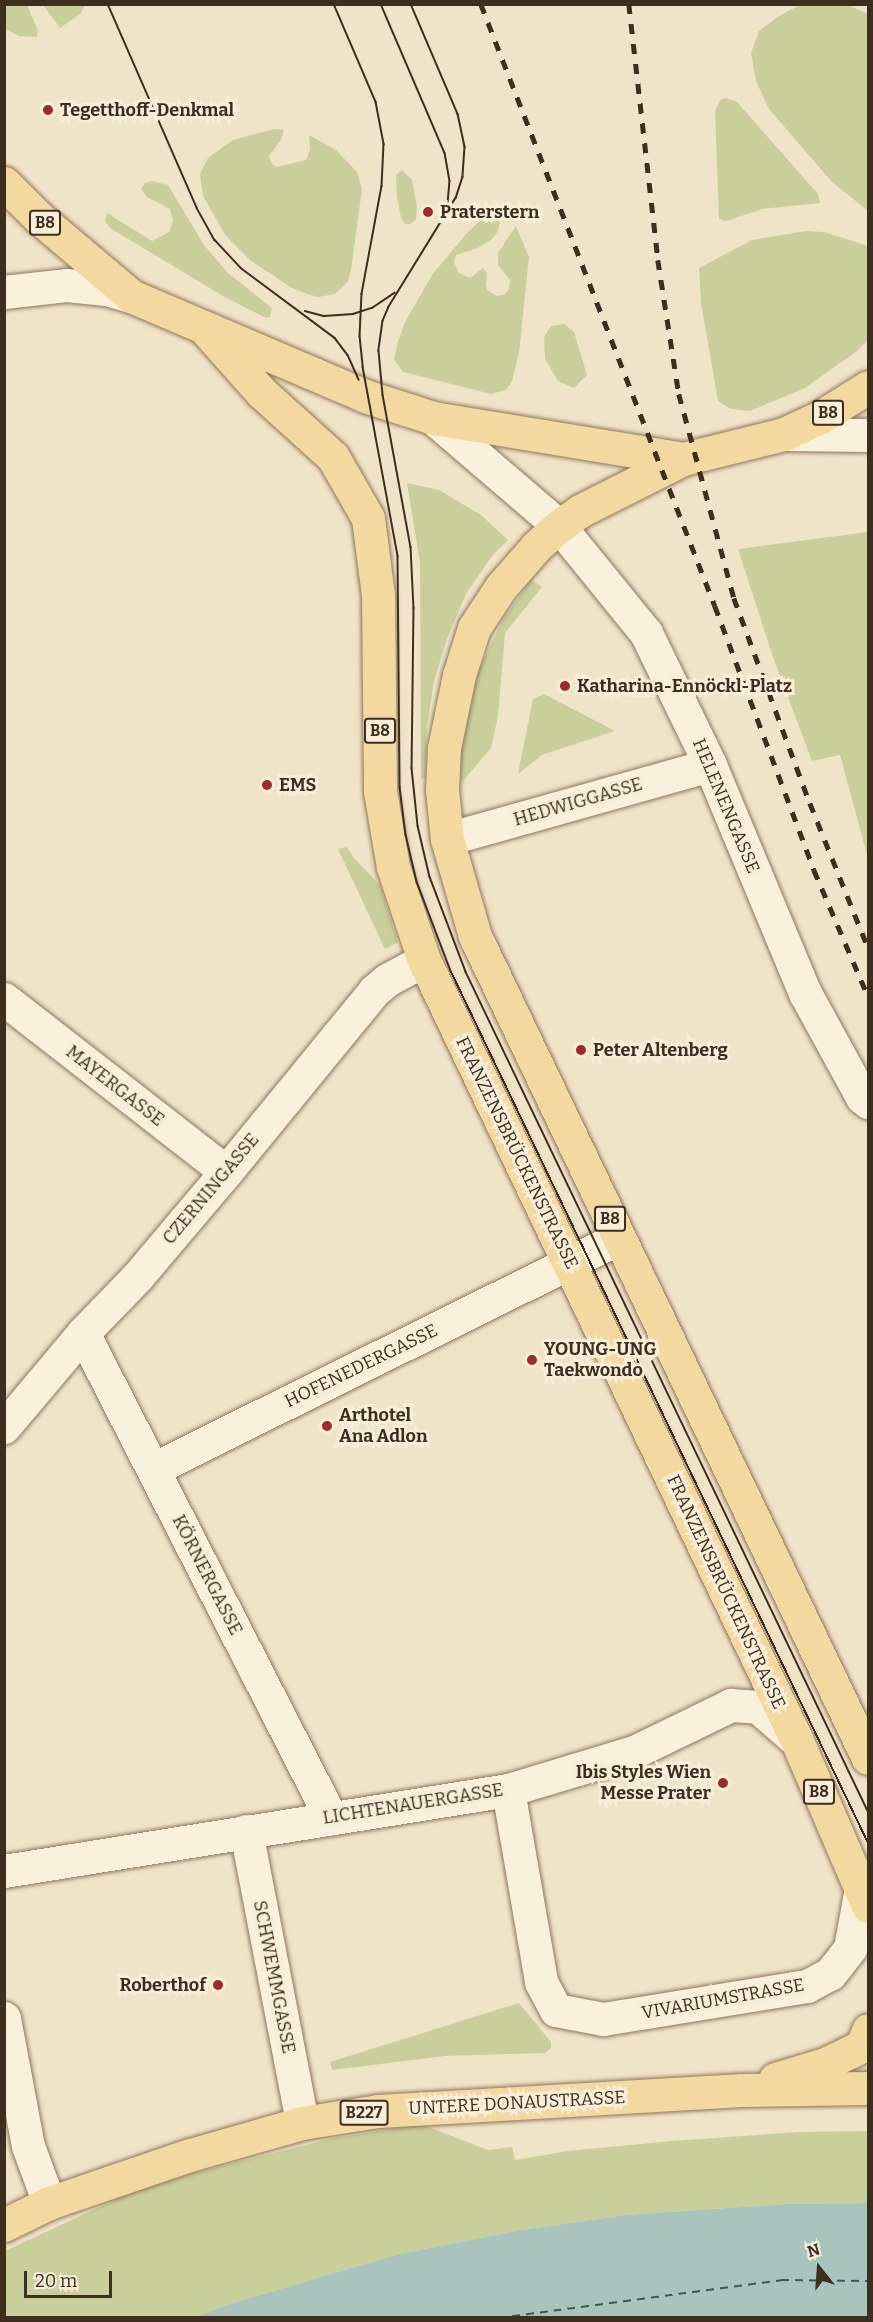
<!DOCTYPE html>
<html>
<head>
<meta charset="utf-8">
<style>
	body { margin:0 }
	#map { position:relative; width:873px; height:2322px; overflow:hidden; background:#f0e4c8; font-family:Bitter,serif }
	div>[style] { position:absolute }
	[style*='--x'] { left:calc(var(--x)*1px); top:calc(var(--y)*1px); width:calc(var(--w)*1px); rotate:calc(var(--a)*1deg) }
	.green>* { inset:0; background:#c9cf9b }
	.water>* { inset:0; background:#a9c4bc }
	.ferry>* { height:1.5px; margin-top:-0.75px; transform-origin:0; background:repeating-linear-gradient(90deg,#2f5d5a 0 8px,transparent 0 14px) }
	.roads { filter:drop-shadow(0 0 2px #8d765c) drop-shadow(0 0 2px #8d765c) }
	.street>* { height:33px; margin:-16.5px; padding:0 16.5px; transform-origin:16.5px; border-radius:16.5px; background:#faf1dc }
	.secondary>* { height:33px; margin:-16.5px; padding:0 16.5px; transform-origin:16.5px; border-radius:16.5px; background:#faf1dc }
	.primary>* { height:33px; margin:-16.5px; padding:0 16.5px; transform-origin:16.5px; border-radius:16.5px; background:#f3d9a0 }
	.tram>* { height:1.5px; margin:-0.75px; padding:0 0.75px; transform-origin:0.75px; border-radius:0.75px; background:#3d2e20 }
	.rail>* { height:4.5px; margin-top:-2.25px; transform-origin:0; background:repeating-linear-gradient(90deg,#3d2e20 0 10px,transparent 0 20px) }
	.dots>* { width:16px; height:16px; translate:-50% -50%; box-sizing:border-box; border:3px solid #f7eed8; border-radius:50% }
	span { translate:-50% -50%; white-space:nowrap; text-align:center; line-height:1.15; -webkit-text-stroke:6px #f7eed8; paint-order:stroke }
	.shield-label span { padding:2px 4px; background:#f7eed8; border:2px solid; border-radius:4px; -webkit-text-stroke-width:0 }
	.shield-label { font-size:16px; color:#3d2e20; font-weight:700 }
	.poi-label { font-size:18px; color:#3d2e20; font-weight:700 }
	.left { translate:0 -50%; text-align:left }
	.right { translate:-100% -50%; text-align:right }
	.street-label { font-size:18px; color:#3d2e20 }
	.frame { position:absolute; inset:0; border:6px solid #3d2e20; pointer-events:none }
	.north { position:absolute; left:789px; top:2238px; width:60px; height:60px; -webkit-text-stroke:4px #f7eed8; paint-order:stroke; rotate:343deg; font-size:16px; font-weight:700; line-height:24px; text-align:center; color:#3d2e20 }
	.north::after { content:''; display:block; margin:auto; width:21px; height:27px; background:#3d2e20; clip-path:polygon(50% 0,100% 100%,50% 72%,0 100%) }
	.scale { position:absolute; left:24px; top:2271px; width:88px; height:27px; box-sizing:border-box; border:3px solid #3d2e20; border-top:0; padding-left:8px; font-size:18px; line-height:21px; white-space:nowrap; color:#3d2e20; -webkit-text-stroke:4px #f7eed8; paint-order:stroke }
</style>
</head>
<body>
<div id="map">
	<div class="green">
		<i style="clip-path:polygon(802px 4px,848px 5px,868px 14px,868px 211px,832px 182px,769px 109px,756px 81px,751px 53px,759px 31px,779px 16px)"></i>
		<i style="clip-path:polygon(4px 5px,27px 5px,38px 31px,37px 37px,19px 36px,5px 29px)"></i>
		<i style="clip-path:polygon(43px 5px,85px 5px,80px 14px,60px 28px)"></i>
		<i style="clip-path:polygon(726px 98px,737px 102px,818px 194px,820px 203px,762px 209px,726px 221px,719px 219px,715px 111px,720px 100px)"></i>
		<i style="clip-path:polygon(274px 129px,284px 130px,281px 140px,269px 156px,272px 164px,277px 167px,306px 160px,310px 149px,309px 135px,336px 150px,357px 172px,362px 189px,351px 270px,348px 281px,335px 294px,318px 297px,307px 294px,292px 288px,250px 260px,226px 236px,203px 196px,200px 174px,208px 158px,233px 140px)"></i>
		<i style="clip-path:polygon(402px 170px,412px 180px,417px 206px,416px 220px,410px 224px,405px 224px,401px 218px,397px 197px,396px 175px)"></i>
		<i style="clip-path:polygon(152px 181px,168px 185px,204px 245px,228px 273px,272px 308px,270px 317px,266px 318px,223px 296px,110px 228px,105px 221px,107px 213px,152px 241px,169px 232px,173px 221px,170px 209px,147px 197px,141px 189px,145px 183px)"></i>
		<i style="clip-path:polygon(502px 211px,498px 231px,492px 239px,478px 248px,456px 255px,454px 262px,459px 273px,470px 278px,483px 268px,487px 273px,486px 286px,488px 291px,497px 296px,505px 294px,509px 289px,510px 280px,498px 265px,498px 253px,516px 226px,529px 257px,519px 353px,512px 381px,506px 390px,491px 394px,403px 372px,394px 359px,397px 345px,404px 324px,432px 275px,466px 234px,489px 212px)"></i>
		<i style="clip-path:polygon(806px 231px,824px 232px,868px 246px,868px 340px,857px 351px,805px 388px,750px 411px,731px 409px,718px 401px,701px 303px,699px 268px,752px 240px)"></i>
		<i style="clip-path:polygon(564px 324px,574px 332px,587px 375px,574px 388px,558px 381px,545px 359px,544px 337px,551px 326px)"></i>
		<i style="clip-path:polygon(407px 483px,439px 490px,481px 515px,508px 540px,492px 556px,466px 594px,447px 639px,434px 681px,427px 726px,425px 778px,421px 779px,420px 563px)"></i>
		<i style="clip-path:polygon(868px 532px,868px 858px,840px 755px,812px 761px,773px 657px,738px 549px)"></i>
		<i style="clip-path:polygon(531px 580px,542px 587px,505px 633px,498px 716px,491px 748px,462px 782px,459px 767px,465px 721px,480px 668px,502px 621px)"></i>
		<i style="clip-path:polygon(544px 694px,615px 731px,542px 755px,518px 774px,533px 699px)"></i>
		<i style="clip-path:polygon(347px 847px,354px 858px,380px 885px,398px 942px,385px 949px,338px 849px)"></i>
		<i style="clip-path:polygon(519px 2003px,551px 2042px,551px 2048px,545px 2053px,445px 2056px,332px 2070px,330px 2062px)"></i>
		<i style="clip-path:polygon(421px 2124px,488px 2150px,512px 2147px,515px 2160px,568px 2151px,672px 2141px,799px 2132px,868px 2131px,868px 2203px,786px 2204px,625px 2215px,521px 2230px,399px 2254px,236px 2302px,195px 2317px,5px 2317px,5px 2251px,149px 2184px,330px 2139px)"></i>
	</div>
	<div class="water">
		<i style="clip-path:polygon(868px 2203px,868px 2317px,195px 2317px,236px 2302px,399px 2254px,521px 2230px,625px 2215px,786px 2204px)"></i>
	</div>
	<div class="ferry">
		<i style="--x:498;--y:2318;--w:286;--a:-7.6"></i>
		<i style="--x:781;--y:2280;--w:87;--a:0.7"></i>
	</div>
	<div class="roads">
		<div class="street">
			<i style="--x:433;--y:418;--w:166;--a:40.6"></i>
			<i style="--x:559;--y:526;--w:138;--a:50.9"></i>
			<i style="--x:646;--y:633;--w:147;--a:64.1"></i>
			<i style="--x:710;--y:765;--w:247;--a:67.4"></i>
			<i style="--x:805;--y:993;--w:119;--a:61.3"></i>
			<i style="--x:862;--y:1097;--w:8;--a:40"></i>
			<i style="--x:784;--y:434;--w:84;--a:0.7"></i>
			<i style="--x:447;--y:839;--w:273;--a:-15.7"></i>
			<i style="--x:4;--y:999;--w:281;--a:37.9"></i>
			<i style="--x:83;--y:1333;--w:545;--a:62.92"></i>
			<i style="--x:4;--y:1427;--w:123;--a:-50"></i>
			<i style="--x:83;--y:1333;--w:79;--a:-46"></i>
			<i style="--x:138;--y:1276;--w:136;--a:-49.8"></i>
			<i style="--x:226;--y:1172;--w:234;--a:-50.7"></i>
			<i style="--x:374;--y:991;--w:17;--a:-40"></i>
			<i style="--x:387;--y:980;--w:42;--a:-28.4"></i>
			<i style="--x:153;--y:1469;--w:520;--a:-26.37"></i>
			<i style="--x:508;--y:1790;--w:195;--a:80.2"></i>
			<i style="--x:541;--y:1982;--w:32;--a:62"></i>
			<i style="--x:556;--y:2010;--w:48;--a:10.8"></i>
			<i style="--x:603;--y:2019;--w:207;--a:-9.2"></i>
			<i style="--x:807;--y:1986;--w:26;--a:-28"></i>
			<i style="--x:830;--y:1974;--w:33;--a:-52"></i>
			<i style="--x:850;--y:1948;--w:61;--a:-79.6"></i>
			<i style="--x:246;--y:1831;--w:297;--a:79.1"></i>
			<i style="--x:4;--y:1871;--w:510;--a:-9.13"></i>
			<i style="--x:508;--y:1790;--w:132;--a:-16.8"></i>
			<i style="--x:634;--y:1752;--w:108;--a:-25.9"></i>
			<i style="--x:731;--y:1705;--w:27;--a:4"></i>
			<i style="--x:758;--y:1707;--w:52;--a:41.1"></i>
			<i style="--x:4;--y:2018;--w:130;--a:79.4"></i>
			<i style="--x:28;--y:2146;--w:61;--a:69.8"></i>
		</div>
		<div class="secondary">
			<i style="--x:4;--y:292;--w:62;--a:-6.4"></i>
			<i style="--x:66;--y:285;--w:40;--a:5.7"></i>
			<i style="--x:106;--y:289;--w:26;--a:16"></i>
		</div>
		<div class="primary">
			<i style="--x:4;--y:183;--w:48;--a:45"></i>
			<i style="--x:38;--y:217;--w:122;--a:40.3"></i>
			<i style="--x:131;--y:296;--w:254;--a:23.1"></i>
			<i style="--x:365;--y:396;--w:71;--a:17.9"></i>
			<i style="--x:433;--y:418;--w:253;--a:9.3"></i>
			<i style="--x:683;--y:459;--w:104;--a:-13.9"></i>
			<i style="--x:784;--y:434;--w:42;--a:-25.3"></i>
			<i style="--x:822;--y:416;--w:54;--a:-32.2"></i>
			<i style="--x:206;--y:330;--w:83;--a:48.4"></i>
			<i style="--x:261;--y:392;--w:97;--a:42.1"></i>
			<i style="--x:333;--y:457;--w:70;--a:60.2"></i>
			<i style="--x:368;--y:518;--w:78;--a:82.6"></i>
			<i style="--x:378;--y:595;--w:196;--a:89.4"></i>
			<i style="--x:380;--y:791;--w:77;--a:80.3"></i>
			<i style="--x:393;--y:867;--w:98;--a:71.6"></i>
			<i style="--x:424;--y:960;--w:865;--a:64.47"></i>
			<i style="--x:797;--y:1741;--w:180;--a:66.7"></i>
			<i style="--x:683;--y:459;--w:115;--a:153.2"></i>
			<i style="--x:580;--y:511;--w:26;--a:144"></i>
			<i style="--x:559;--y:526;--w:31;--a:138"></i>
			<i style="--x:536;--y:547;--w:53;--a:131.2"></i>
			<i style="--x:501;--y:587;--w:49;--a:123.4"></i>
			<i style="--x:474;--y:628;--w:49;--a:107.7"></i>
			<i style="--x:459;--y:675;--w:75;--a:101.6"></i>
			<i style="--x:444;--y:748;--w:42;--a:92.7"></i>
			<i style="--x:442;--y:790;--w:49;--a:84.2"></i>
			<i style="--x:447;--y:839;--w:101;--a:73.9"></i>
			<i style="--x:475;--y:936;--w:911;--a:64.45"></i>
			<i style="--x:775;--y:2079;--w:52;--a:-16.7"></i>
			<i style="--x:825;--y:2064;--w:41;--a:-25.9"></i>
			<i style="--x:862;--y:2046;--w:17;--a:-69"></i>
			<i style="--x:4;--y:2225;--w:50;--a:-26.1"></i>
			<i style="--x:49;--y:2203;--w:149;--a:-18.8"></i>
			<i style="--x:190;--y:2155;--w:116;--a:-15.9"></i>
			<i style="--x:302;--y:2123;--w:77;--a:-9"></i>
			<i style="--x:378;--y:2111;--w:365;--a:-3.3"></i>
			<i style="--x:742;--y:2090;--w:126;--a:-0.9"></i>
		</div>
	</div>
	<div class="tram">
		<i style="--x:108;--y:4;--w:223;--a:66.4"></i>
		<i style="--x:197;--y:208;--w:37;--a:61"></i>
		<i style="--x:215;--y:240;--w:38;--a:47"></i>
		<i style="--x:241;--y:268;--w:117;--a:36.7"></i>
		<i style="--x:335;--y:338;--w:21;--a:53"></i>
		<i style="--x:348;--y:355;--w:27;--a:66"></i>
		<i style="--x:334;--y:4;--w:107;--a:66.8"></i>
		<i style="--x:376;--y:102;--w:43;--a:79.2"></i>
		<i style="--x:384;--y:144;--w:42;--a:92.7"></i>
		<i style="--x:382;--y:186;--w:110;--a:100.5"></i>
		<i style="--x:362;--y:294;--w:42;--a:92.7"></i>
		<i style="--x:360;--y:336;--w:31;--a:84"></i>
		<i style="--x:363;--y:367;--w:192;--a:79.5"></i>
		<i style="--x:398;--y:556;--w:231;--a:89.5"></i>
		<i style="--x:400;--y:787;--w:48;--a:82.9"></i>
		<i style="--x:406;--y:835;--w:48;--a:76.8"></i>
		<i style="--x:417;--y:882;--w:95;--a:69.1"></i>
		<i style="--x:451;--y:971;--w:966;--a:64.42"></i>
		<i style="--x:381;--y:4;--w:162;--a:66.8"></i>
		<i style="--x:445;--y:153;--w:28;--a:80"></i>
		<i style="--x:450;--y:181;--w:23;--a:95"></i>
		<i style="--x:411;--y:4;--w:120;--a:66.9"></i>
		<i style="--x:458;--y:114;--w:34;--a:78"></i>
		<i style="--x:465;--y:147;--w:30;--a:94"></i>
		<i style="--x:463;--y:177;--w:22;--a:108"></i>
		<i style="--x:456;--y:198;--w:128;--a:121.6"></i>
		<i style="--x:389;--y:307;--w:15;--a:113"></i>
		<i style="--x:383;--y:321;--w:30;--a:98"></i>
		<i style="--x:379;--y:351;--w:44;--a:84.8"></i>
		<i style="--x:383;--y:395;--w:155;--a:79.6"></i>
		<i style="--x:411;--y:547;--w:61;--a:87.2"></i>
		<i style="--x:414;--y:608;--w:160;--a:90.7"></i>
		<i style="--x:412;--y:768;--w:58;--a:84.1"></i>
		<i style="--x:418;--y:826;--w:52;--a:76.8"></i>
		<i style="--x:430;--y:877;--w:102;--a:69.2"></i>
		<i style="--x:466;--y:972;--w:930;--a:64.4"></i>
		<i style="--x:305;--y:311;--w:20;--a:15"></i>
		<i style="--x:324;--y:316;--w:29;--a:-4"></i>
		<i style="--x:353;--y:314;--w:20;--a:-18"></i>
		<i style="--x:372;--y:308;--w:27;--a:-34"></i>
	</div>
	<div class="rail">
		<i style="--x:481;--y:4;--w:646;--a:68.76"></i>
		<i style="--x:715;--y:606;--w:282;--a:69.4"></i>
		<i style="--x:814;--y:870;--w:137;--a:66.8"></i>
		<i style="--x:629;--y:4;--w:258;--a:83.5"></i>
		<i style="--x:658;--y:260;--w:136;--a:81.1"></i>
		<i style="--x:679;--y:394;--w:211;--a:74.9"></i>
		<i style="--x:734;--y:598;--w:219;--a:69.7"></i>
		<i style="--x:810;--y:803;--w:155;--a:68.1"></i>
	</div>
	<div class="dots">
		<i style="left:48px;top:110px;background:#9e2a2b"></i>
		<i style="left:428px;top:212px;background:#9e2a2b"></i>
		<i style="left:565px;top:686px;background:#9e2a2b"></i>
		<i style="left:267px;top:785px;background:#9e2a2b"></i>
		<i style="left:581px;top:1050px;background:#9e2a2b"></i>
		<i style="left:532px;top:1360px;background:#9e2a2b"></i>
		<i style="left:327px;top:1426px;background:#9e2a2b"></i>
		<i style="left:723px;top:1783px;background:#9e2a2b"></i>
		<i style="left:218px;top:1985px;background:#9e2a2b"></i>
	</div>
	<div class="shield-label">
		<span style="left:45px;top:223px">B8</span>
		<span style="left:828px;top:413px">B8</span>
		<span style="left:380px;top:731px">B8</span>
		<span style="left:610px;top:1219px">B8</span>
		<span style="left:819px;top:1792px">B8</span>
		<span style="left:364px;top:2113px">B227</span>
	</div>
	<div class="poi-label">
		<span class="left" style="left:60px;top:110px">Tegetthoff-Denkmal</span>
		<span class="left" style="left:440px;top:212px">Praterstern</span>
		<span class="left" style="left:577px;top:686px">Katharina-Ennöckl-Platz</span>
		<span class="left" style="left:279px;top:785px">EMS</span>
		<span class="left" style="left:593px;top:1050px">Peter Altenberg</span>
		<span class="left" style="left:544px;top:1360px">YOUNG-UNG<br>Taekwondo</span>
		<span class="left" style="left:339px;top:1426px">Arthotel<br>Ana Adlon</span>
		<span class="right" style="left:711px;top:1783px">Ibis Styles Wien<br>Messe Prater</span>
		<span class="right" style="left:206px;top:1985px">Roberthof</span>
	</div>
	<div class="street-label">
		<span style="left:578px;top:802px;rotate:-16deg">HEDWIGGASSE</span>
		<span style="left:726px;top:806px;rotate:67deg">HELENENGASSE</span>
		<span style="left:115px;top:1086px;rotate:38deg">MAYERGASSE</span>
		<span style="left:517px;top:1153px;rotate:64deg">FRANZENSBRÜCKENSTRASSE</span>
		<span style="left:211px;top:1189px;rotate:-50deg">CZERNINGASSE</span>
		<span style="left:361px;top:1366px;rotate:-26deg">HOFENEDERGASSE</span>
		<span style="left:207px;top:1575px;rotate:63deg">KÖRNERGASSE</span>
		<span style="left:726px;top:1592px;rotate:65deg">FRANZENSBRÜCKENSTRASSE</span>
		<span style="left:413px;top:1804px;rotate:-9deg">LICHTENAUERGASSE</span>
		<span style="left:274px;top:1977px;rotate:79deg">SCHWEMMGASSE</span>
		<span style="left:723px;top:1999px;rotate:-10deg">VIVARIUMSTRASSE</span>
		<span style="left:517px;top:2103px;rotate:-3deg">UNTERE DONAUSTRASSE</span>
	</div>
	<div class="frame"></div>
	<div class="north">N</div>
	<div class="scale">20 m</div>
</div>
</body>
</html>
